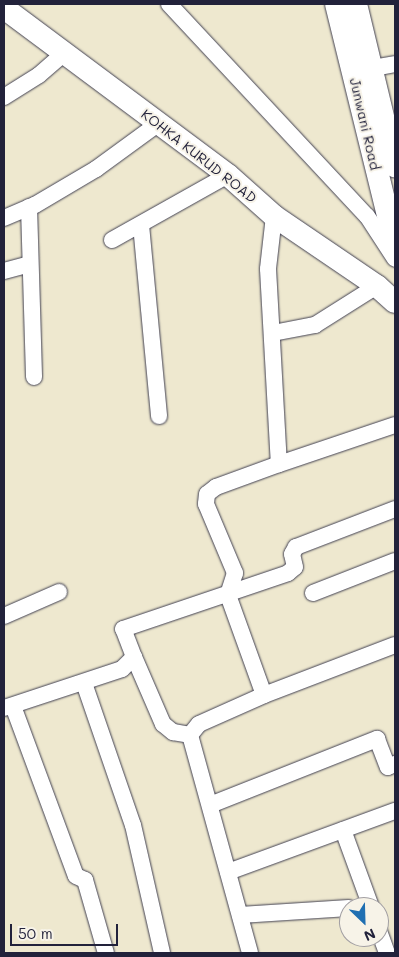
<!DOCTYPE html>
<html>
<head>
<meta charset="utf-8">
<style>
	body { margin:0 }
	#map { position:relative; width:399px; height:957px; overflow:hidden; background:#eee8cf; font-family:Mali,sans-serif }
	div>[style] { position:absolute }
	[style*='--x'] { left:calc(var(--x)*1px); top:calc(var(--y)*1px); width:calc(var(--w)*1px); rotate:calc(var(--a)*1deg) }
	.roads { filter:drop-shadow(0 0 1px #414051) drop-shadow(0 0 1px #414051) }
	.minor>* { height:16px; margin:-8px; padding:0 8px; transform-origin:8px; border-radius:8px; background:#fff }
	.secondary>* { height:22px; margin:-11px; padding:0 11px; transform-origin:11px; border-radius:11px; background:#fff }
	span { translate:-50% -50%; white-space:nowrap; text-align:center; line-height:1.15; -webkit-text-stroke:4px #f7f3e8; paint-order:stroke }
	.street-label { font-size:14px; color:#22223b }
	.frame { position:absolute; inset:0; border:5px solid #22223b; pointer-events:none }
	.north { position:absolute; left:339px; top:897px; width:50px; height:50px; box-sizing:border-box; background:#f7f3e8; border:1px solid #a29fa3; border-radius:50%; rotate:156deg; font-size:14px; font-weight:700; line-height:20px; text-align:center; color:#22223b }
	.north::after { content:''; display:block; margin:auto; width:18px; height:22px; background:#1f6fb2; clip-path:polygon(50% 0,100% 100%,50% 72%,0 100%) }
	.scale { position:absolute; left:10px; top:924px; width:108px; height:22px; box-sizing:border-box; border:2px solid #22223b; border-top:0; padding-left:6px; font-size:15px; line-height:18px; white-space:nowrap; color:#22223b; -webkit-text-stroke:4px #f7f3e8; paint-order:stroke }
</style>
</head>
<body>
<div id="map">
	<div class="roads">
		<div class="minor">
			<i style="--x:169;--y:4;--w:290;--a:47"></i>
			<i style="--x:367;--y:216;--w:51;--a:56.9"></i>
			<i style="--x:373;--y:68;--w:22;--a:-10"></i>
			<i style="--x:4;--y:97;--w:41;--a:-32.2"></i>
			<i style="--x:39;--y:75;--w:33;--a:-41"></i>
			<i style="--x:29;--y:207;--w:170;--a:88.3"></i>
			<i style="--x:274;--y:216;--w:53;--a:96.5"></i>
			<i style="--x:268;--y:269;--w:195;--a:86.8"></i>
			<i style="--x:279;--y:464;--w:67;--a:159.9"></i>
			<i style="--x:216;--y:487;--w:11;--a:142"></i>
			<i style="--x:207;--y:494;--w:10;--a:96"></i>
			<i style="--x:206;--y:504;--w:75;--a:67.2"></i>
			<i style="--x:235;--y:573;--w:23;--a:108"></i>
			<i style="--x:228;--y:595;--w:106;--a:70.2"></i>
			<i style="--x:264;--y:695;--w:140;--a:-20.9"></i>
			<i style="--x:4;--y:218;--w:34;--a:-23"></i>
			<i style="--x:35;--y:205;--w:71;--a:-30.5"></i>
			<i style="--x:96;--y:169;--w:78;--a:-36.1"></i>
			<i style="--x:141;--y:225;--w:192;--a:84.6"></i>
			<i style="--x:112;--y:240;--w:133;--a:-29.3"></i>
			<i style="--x:4;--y:271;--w:27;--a:-15"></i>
			<i style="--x:273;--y:333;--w:43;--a:-10.8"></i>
			<i style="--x:315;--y:325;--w:73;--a:-32.2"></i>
			<i style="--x:279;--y:464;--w:122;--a:-18.6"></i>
			<i style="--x:313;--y:593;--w:88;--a:-21.3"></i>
			<i style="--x:4;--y:616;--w:60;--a:-23.6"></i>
			<i style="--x:134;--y:657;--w:73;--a:66.6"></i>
			<i style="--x:163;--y:724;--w:13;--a:39"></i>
			<i style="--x:173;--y:732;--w:17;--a:10"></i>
			<i style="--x:190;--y:735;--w:226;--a:74.6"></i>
			<i style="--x:84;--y:683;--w:150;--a:71"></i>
			<i style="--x:133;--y:825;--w:131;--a:77.2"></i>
			<i style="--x:13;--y:706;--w:181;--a:69.7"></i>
			<i style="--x:76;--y:876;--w:10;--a:24"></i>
			<i style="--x:85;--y:880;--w:76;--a:74"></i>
			<i style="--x:4;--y:708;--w:124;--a:-18.3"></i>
			<i style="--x:122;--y:669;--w:17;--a:-45"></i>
			<i style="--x:134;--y:657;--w:30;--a:-111"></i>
			<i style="--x:123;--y:629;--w:174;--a:-18.7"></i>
			<i style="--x:288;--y:573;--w:9;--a:-41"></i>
			<i style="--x:295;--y:567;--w:13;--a:-103"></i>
			<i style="--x:292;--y:554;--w:8;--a:-60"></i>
			<i style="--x:296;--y:547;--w:106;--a:-21"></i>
			<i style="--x:190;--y:735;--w:14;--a:-51"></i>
			<i style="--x:199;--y:724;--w:71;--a:-24"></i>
			<i style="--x:210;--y:805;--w:180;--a:-21.6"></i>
			<i style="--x:377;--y:739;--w:30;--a:69"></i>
			<i style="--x:388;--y:767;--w:8;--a:-23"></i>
			<i style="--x:343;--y:830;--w:82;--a:70"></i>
			<i style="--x:228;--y:872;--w:178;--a:-20.1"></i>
			<i style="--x:240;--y:915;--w:109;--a:-3.7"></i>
			<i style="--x:379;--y:931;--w:23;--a:70"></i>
		</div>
		<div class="secondary">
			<i style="--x:336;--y:4;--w:247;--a:76.2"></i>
			<i style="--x:356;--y:4;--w:167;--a:76.5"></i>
			<i style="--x:4;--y:8;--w:279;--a:36.7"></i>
			<i style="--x:228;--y:175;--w:62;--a:41.7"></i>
			<i style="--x:274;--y:216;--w:125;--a:34.2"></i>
			<i style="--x:377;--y:286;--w:24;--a:42"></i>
		</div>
	</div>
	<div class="street-label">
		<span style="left:365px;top:124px;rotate:77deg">Junwani Road</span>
		<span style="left:199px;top:156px;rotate:38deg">KOHKA KURUD ROAD</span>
	</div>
	<div class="frame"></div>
	<div class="north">N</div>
	<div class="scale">50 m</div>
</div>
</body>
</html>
